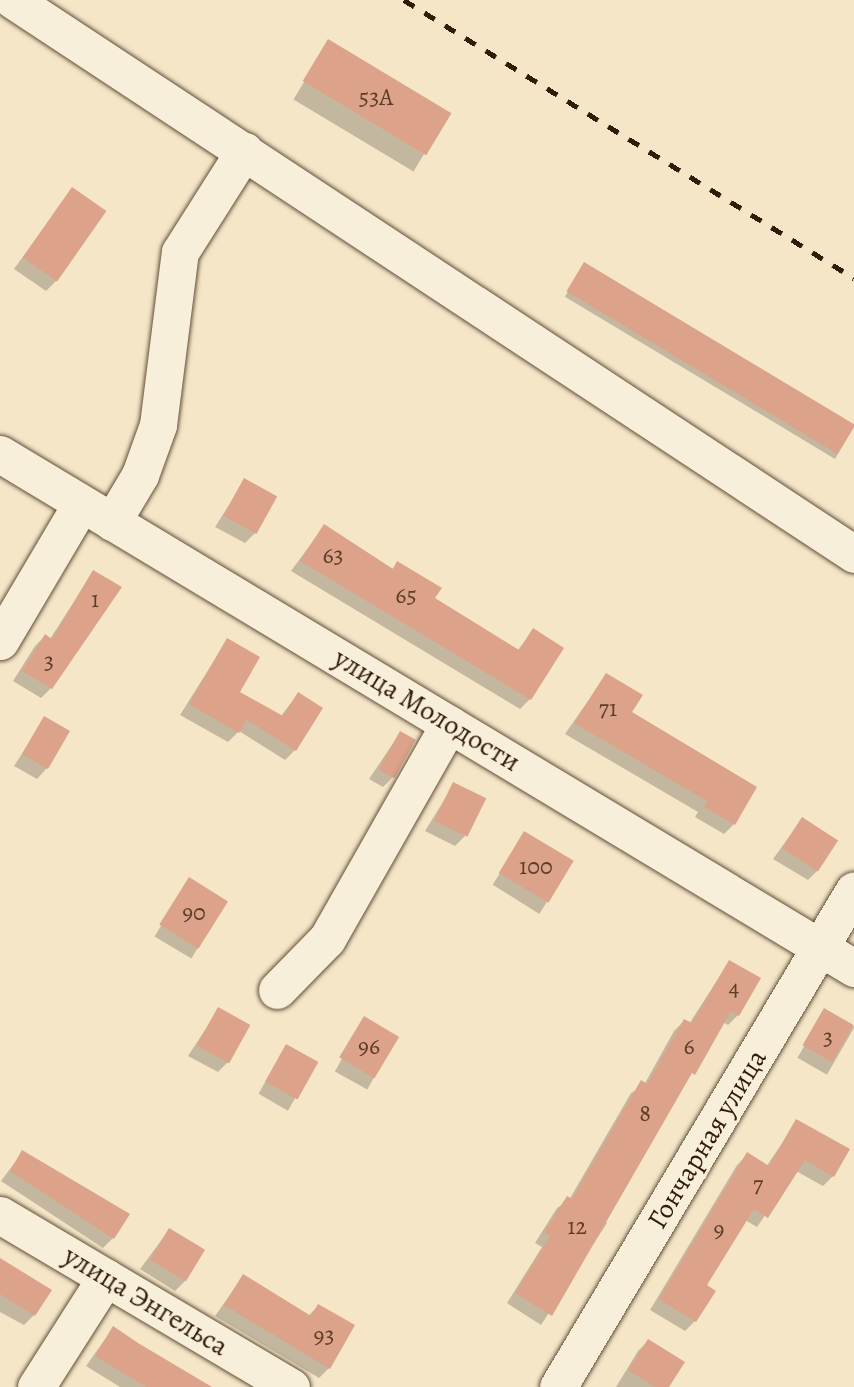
<!DOCTYPE html>
<html>
<head>
<meta charset="utf-8">
<style>
	body { margin:0 }
	#map { position:relative; width:854px; height:1387px; overflow:hidden; background:#f4e6c7; font-family:Alegreya,serif }
	div>[style] { position:absolute }
	[style*='--x'] { left:calc(var(--x)*1px); top:calc(var(--y)*1px); width:calc(var(--w)*1px); rotate:calc(var(--a)*1deg) }
	.shadow>* { inset:0; background:#0003; transform-origin:0 0 }
	.building>* { inset:0; background:#dca28a; transform-origin:0 0 }
	.roads { filter:drop-shadow(0 0 2px #634e38) drop-shadow(0 0 2px #634e38) }
	.minor>* { height:37px; margin:-18.5px; padding:0 18.5px; transform-origin:18.5px; border-radius:18.5px; background:#f8efdb }
	.rail>* { height:5px; margin-top:-2.5px; transform-origin:0; background:repeating-linear-gradient(90deg,#331b09 0 12px,transparent 0 24px) }
	span { translate:-50% -50%; white-space:nowrap; text-align:center; line-height:1.15; -webkit-text-stroke:6px #f8efdb; paint-order:stroke }
	.number-label { font-size:24px; color:#5d3d29 }
	.number-label span { -webkit-text-stroke-width:0 }
	.street-label { font-size:28px; color:#331b09 }
</style>
</head>
<body>
<div id="map">
	<div class="shadow">
		<i style="left:328px;top:42px;width:140px;height:67px;rotate:31deg"></i>
		<i style="clip-path:polygon(72px 189px,56px 281px,46px 291px,14px 269px)"></i>
		<i style="left:584px;top:265px;width:315px;height:37px;rotate:31deg"></i>
		<i style="clip-path:polygon(245px 480px,255px 533px,245px 543px,215px 527px)"></i>
		<i style="clip-path:polygon(324px 526px,391px 570px,398px 563px,433px 599px,517px 651px,533px 631px,530px 699px,520px 709px,291px 571px)"></i>
		<i style="clip-path:polygon(93px 572px,51px 688px,41px 698px,13px 681px,35px 646px,45px 636px,50px 639px)"></i>
		<i style="clip-path:polygon(227px 640px,238px 693px,280px 717px,298px 694px,295px 750px,285px 760px,239px 731px,228px 742px,180px 715px)"></i>
		<i style="clip-path:polygon(606px 675px,630px 713px,734px 824px,724px 834px,695px 817px,698px 812px,565px 734px)"></i>
		<i style="clip-path:polygon(45px 718px,47px 768px,37px 779px,14px 766px)"></i>
		<i style="clip-path:polygon(400px 733px,393px 777px,383px 787px,369px 779px)"></i>
		<i style="clip-path:polygon(454px 784px,465px 836px,455px 846px,425px 831px)"></i>
		<i style="clip-path:polygon(802px 819px,818px 870px,808px 880px,773px 859px)"></i>
		<i style="left:525px;top:833px;width:55px;height:61px;rotate:32deg"></i>
		<i style="left:189px;top:879px;width:43px;height:67px;rotate:31deg"></i>
		<i style="clip-path:polygon(729px 962px,738px 1015px,728px 1025px,723px 1022px,683px 1084px,604px 1221px,607px 1223px,541px 1325px,507px 1303px,542px 1247px,535px 1243px,557px 1208px,569px 1200px,631px 1093px,644px 1085px,674px 1031px,684px 1021px,689px 1024px)"></i>
		<i style="clip-path:polygon(218px 1010px,228px 1062px,218px 1072px,188px 1056px)"></i>
		<i style="left:825px;top:1010px;width:34px;height:55px;rotate:30deg"></i>
		<i style="left:364px;top:1019px;width:37px;height:60px;rotate:29deg"></i>
		<i style="left:286px;top:1046px;width:34px;height:55px;rotate:30deg"></i>
		<i style="clip-path:polygon(797px 1121px,833px 1176px,823px 1186px,796px 1171px,757px 1227px,745px 1220px,704px 1286px,695px 1321px,685px 1331px,650px 1310px,737px 1165px,747px 1155px,766px 1167px)"></i>
		<i style="clip-path:polygon(22px 1153px,113px 1238px,103px 1248px,1px 1181px)"></i>
		<i style="clip-path:polygon(169px 1230px,185px 1281px,175px 1291px,140px 1269px)"></i>
		<i style="clip-path:polygon(0 1259px,34px 1315px,24px 1325px,0 1312px)"></i>
		<i style="clip-path:polygon(243px 1276px,308px 1316px,318px 1306px,329px 1368px,319px 1378px,215px 1316px)"></i>
		<i style="clip-path:polygon(113px 1328px,208px 1387px,120px 1387px,86px 1366px)"></i>
		<i style="clip-path:polygon(648px 1341px,667px 1387px,616px 1387px,638px 1351px)"></i>
	</div>
	<div class="building">
		<i style="left:328px;top:39px;width:144px;height:49px;rotate:31deg"></i>
		<i style="left:72px;top:187px;width:42px;height:86px;rotate:35deg"></i>
		<i style="left:584px;top:262px;width:316px;height:34px;rotate:31deg"></i>
		<i style="left:244px;top:478px;width:38px;height:43px;rotate:29deg"></i>
		<i style="clip-path:polygon(324px 524px,393px 569px,397px 561px,442px 588px,435px 598px,519px 650px,533px 628px,564px 648px,531px 700px,300px 561px)"></i>
		<i style="clip-path:polygon(93px 570px,122px 587px,52px 689px,22px 671px,45px 634px,52px 639px)"></i>
		<i style="clip-path:polygon(227px 638px,260px 657px,240px 692px,283px 716px,298px 692px,323px 708px,296px 751px,247px 720px,239px 733px,189px 704px)"></i>
		<i style="clip-path:polygon(606px 673px,643px 695px,632px 712px,757px 787px,735px 825px,704px 807px,707px 801px,574px 723px)"></i>
		<i style="left:44px;top:716px;width:30px;height:44px;rotate:30deg"></i>
		<i style="left:400px;top:731px;width:18px;height:44px;rotate:29deg"></i>
		<i style="left:453px;top:782px;width:37px;height:43px;rotate:26deg"></i>
		<i style="left:802px;top:817px;width:43px;height:37px;rotate:33deg"></i>
		<i style="left:524px;top:831px;width:58px;height:49px;rotate:31deg"></i>
		<i style="left:189px;top:877px;width:46px;height:56px;rotate:32deg"></i>
		<i style="clip-path:polygon(729px 960px,761px 978px,739px 1016px,731px 1011px,695px 1075px,692px 1073px,552px 1316px,515px 1293px,550px 1236px,544px 1232px,567px 1196px,572px 1199px,641px 1080px,647px 1084px,684px 1019px,692px 1023px)"></i>
		<i style="left:218px;top:1007px;width:37px;height:44px;rotate:29deg"></i>
		<i style="left:824px;top:1008px;width:34px;height:43px;rotate:30deg"></i>
		<i style="left:364px;top:1016px;width:41px;height:48px;rotate:31deg"></i>
		<i style="left:286px;top:1044px;width:37px;height:43px;rotate:29deg"></i>
		<i style="clip-path:polygon(796px 1119px,850px 1149px,834px 1177px,805px 1160px,768px 1218px,754px 1209px,707px 1285px,716px 1291px,696px 1322px,659px 1299px,747px 1152px,769px 1166px)"></i>
		<i style="clip-path:polygon(22px 1150px,130px 1214px,114px 1239px,10px 1171px)"></i>
		<i style="left:169px;top:1228px;width:42px;height:37px;rotate:31deg"></i>
		<i style="clip-path:polygon(0 1258px,52px 1290px,35px 1316px,0 1294px)"></i>
		<i style="clip-path:polygon(243px 1274px,311px 1316px,318px 1304px,355px 1325px,330px 1369px,224px 1305px)"></i>
		<i style="clip-path:polygon(113px 1326px,138px 1343px,212px 1387px,146px 1387px,95px 1356px)"></i>
		<i style="clip-path:polygon(648px 1339px,685px 1362px,669px 1387px,655px 1387px,628px 1370px)"></i>
	</div>
	<div class="roads">
		<div class="minor">
			<i style="--x:13;--y:0;--w:1007;--a:33.37"></i>
			<i style="--x:0;--y:454;--w:997;--a:31.04"></i>
			<i style="--x:112;--y:522;--w:55;--a:-59.2"></i>
			<i style="--x:140;--y:475;--w:53;--a:-70.2"></i>
			<i style="--x:158;--y:425;--w:174;--a:-82.8"></i>
			<i style="--x:180;--y:252;--w:120;--a:-57.6"></i>
			<i style="--x:0;--y:641;--w:159;--a:-59.4"></i>
			<i style="--x:277;--y:990;--w:71;--a:-45.6"></i>
			<i style="--x:327;--y:939;--w:247;--a:-60.4"></i>
			<i style="--x:0;--y:1215;--w:338;--a:30.6"></i>
			<i style="--x:36;--y:1387;--w:130;--a:-57.5"></i>
			<i style="--x:558;--y:1387;--w:578;--a:-59.22"></i>
		</div>
	</div>
	<div class="rail">
		<i style="--x:404;--y:0;--w:529;--a:31.71"></i>
	</div>
	<div class="number-label">
		<span style="left:376px;top:98px">53А</span>
		<span style="left:333px;top:556px">63</span>
		<span style="left:406px;top:596px">65</span>
		<span style="left:95px;top:600px">1</span>
		<span style="left:49px;top:662px">3</span>
		<span style="left:608px;top:709px">71</span>
		<span style="left:536px;top:867px">100</span>
		<span style="left:194px;top:913px">90</span>
		<span style="left:734px;top:988px">4</span>
		<span style="left:828px;top:1038px">3</span>
		<span style="left:369px;top:1047px">96</span>
		<span style="left:689px;top:1047px">6</span>
		<span style="left:645px;top:1114px">8</span>
		<span style="left:758px;top:1185px">7</span>
		<span style="left:577px;top:1227px">12</span>
		<span style="left:719px;top:1230px">9</span>
		<span style="left:324px;top:1336px">93</span>
	</div>
	<div class="street-label">
		<span style="left:427px;top:710px;rotate:31deg">улица Молодости</span>
		<span style="left:707px;top:1139px;rotate:-59deg">Гончарная улица</span>
		<span style="left:146px;top:1301px;rotate:31deg">улица Энгельса</span>
	</div>
</div>
</body>
</html>
